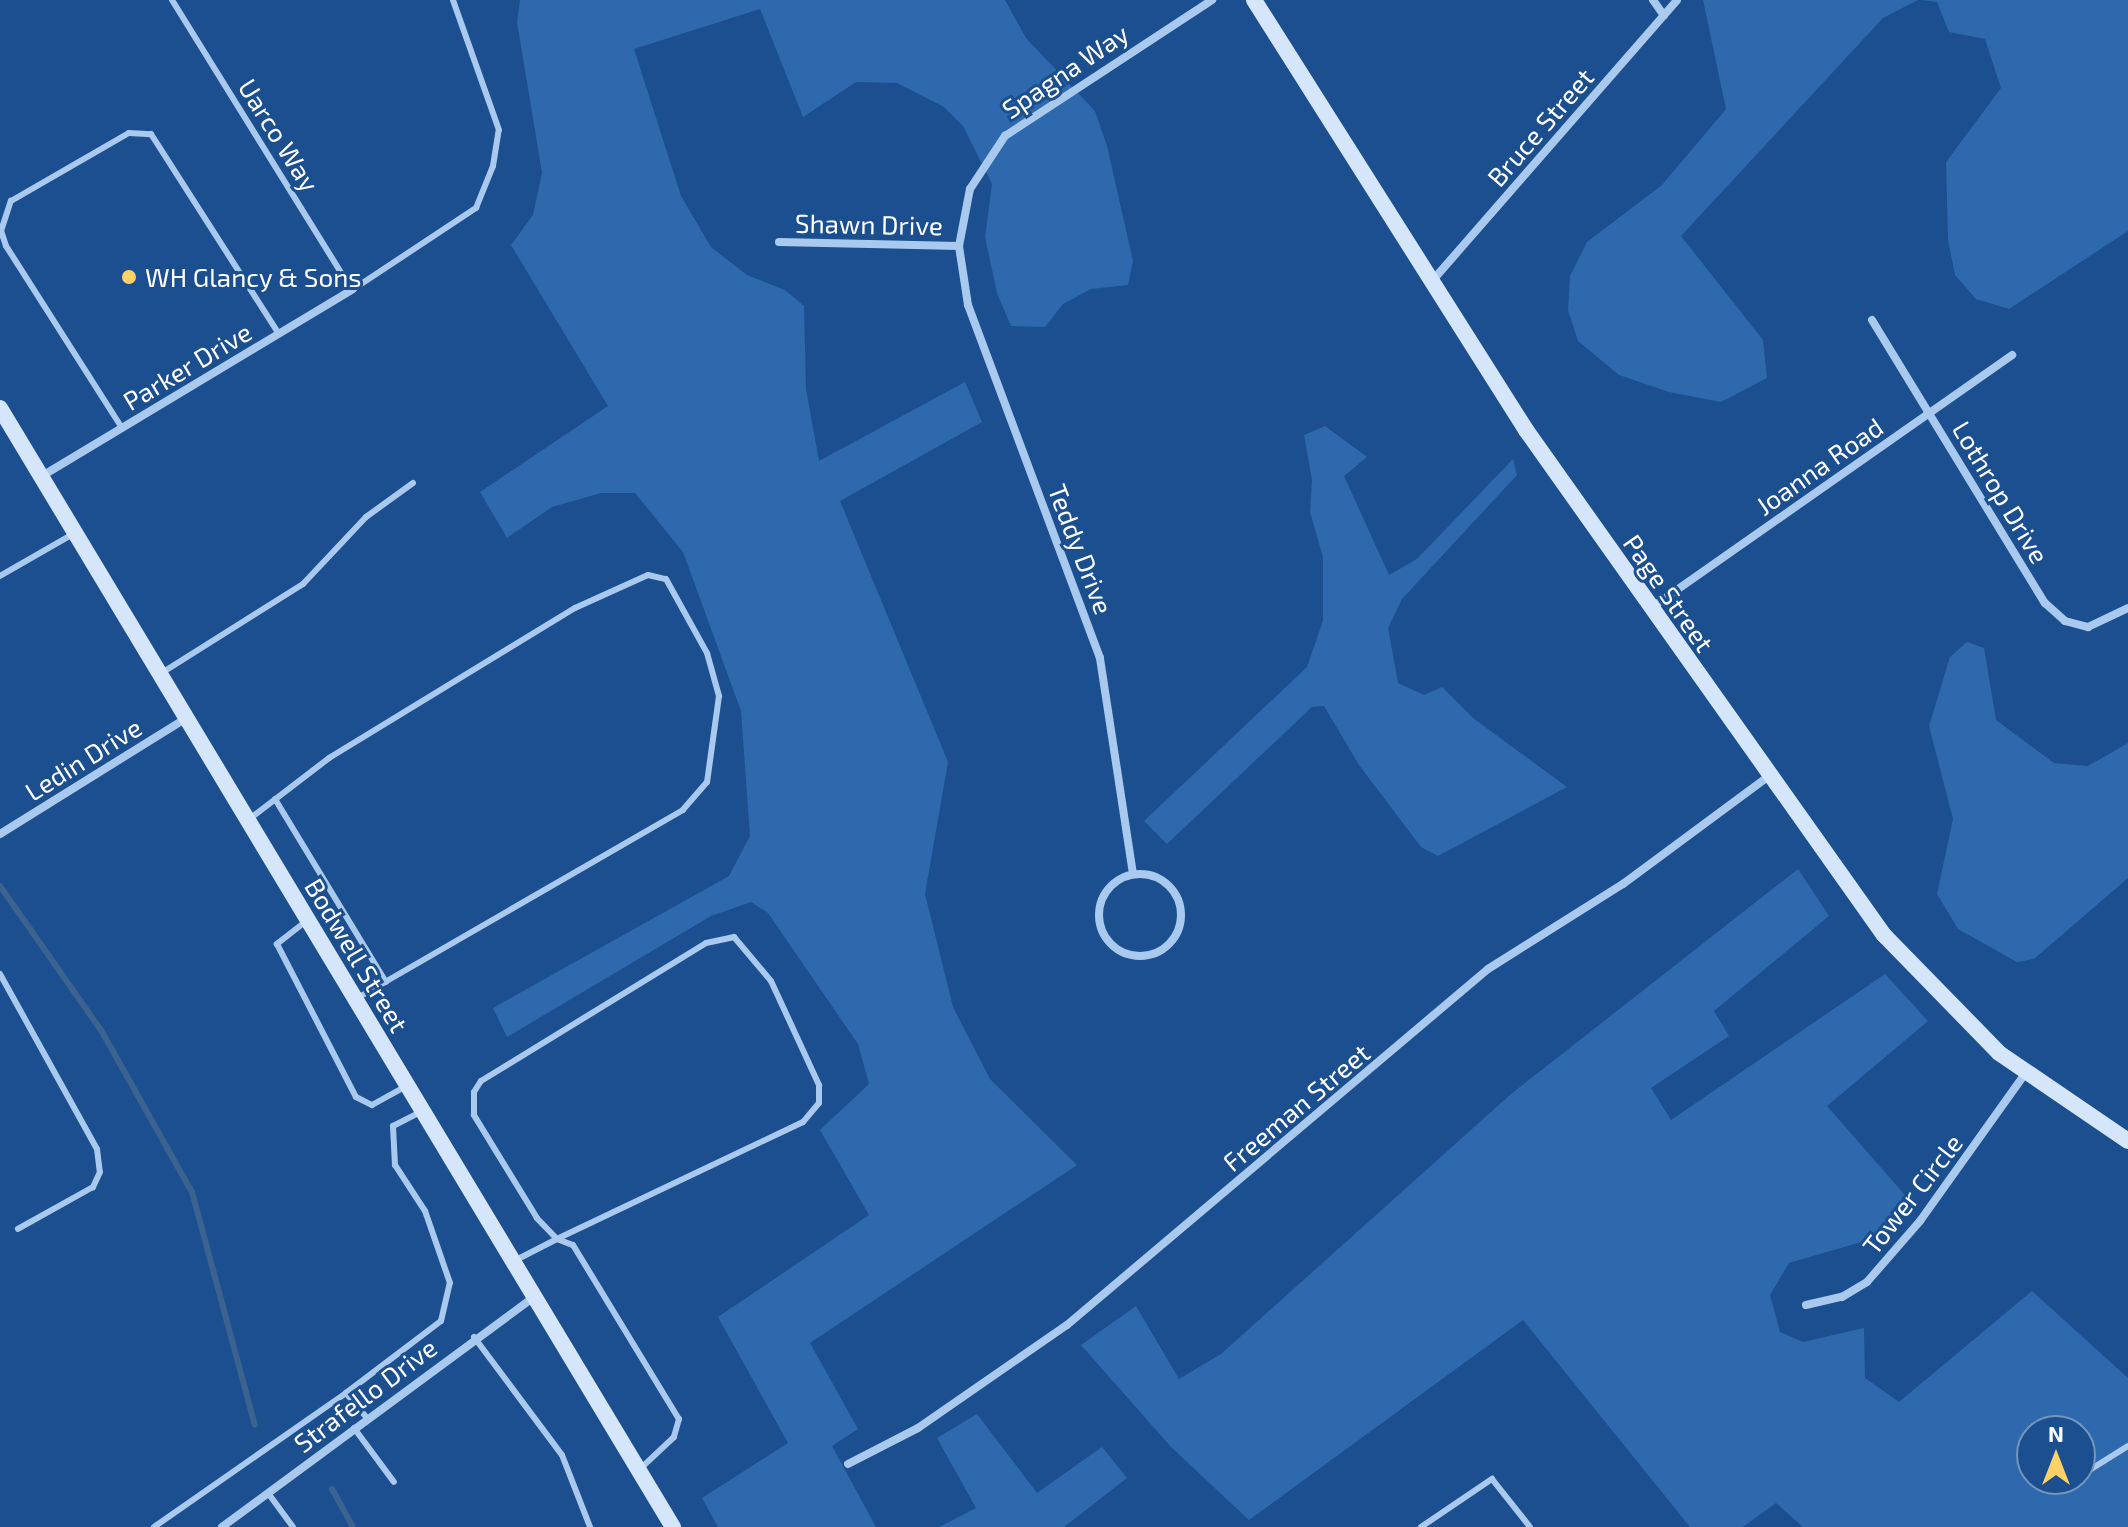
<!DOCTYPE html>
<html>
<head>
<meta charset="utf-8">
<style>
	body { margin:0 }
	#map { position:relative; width:2128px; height:1527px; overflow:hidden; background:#1b4f8f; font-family:"Exo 2",sans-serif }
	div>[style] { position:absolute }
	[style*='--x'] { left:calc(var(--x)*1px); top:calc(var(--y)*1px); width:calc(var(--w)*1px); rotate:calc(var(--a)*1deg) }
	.green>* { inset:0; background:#2e69ad }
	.stream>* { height:6px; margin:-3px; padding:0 3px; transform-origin:3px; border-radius:3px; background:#3c6290 }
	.lane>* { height:6px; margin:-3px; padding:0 3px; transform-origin:3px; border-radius:3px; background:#a9c9ee }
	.street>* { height:8px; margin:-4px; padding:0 4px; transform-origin:4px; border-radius:4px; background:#a9c9ee }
	.street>.ring { margin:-4px; padding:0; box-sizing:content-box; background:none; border:8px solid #a9c9ee; border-radius:50% }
	.secondary>* { height:16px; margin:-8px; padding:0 8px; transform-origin:8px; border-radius:8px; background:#d6e6fa }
	.dots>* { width:22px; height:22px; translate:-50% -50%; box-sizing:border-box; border:4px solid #1b4f8f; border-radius:50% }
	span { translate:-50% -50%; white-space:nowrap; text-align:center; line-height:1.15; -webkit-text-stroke:6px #1b4f8f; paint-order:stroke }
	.street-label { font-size:26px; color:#fff }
	.poi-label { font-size:26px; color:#fff }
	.left { translate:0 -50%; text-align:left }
	.north { position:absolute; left:2016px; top:1415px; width:80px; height:80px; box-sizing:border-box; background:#1b4f8f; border:2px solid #7695bc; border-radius:50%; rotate:0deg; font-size:22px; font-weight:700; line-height:32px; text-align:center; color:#fff }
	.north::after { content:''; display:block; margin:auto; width:28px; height:36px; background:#ffd166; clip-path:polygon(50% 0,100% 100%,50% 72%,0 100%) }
</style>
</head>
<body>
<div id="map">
	<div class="green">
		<i style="clip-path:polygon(520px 0,1005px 0,1026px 38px,1095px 111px,1107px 146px,1133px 261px,1128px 285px,1091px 289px,1063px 304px,1045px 327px,1011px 326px,997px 293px,985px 237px,992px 184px,963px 126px,944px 107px,897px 83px,856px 82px,803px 117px,760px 9px,634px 49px,681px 196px,711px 247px,747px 275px,785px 290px,804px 306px,806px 389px,819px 461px,965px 382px,982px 422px,840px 501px,948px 762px,925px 894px,953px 1007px,990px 1079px,1077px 1165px,810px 1343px,858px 1429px,832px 1446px,876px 1527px,718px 1527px,702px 1498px,788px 1443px,718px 1317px,869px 1215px,820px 1130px,869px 1084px,858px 1044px,768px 913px,751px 902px,711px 916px,507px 1037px,493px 1008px,729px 876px,750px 836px,741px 711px,683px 552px,635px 493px,601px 493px,552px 507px,507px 538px,480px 492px,608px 406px,511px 245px,533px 215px,542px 173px,517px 22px)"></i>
		<i style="clip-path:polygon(1703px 0,1918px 0,1883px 18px,1681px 236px,1763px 340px,1767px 378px,1721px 402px,1669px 392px,1619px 375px,1578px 341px,1568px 310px,1570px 276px,1587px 242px,1662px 185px,1726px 109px)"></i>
		<i style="clip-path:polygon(1922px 0,2128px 0,2128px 231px,2009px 309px,1976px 299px,1955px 275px,1948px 240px,1946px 162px,2001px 88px,1985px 39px,1949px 32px,1937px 2px)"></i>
		<i style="clip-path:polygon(1325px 426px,1367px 457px,1344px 476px,1389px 575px,1417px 559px,1513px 459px,1517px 475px,1402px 599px,1388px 628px,1398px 683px,1424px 695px,1442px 687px,1473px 718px,1567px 787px,1438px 856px,1421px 847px,1359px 765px,1324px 706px,1312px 707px,1167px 844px,1144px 821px,1307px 667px,1323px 621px,1323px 557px,1310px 512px,1312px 480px,1304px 435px)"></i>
		<i style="clip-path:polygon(1967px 642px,1984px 648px,1996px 720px,2054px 763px,2088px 766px,2128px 743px,2128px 878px,2034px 959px,2017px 962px,1958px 929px,1937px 894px,1953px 819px,1929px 726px,1950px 657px)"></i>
		<i style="clip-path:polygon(evenodd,1798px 869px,1829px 916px,1714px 1011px,1729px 1036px,1651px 1088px,1671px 1120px,1885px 974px,1928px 1021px,1827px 1106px,1911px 1202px,1875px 1238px,1789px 1263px,1770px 1295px,1780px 1332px,1803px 1342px,1864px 1328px,1865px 1378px,1899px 1402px,2032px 1291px,2128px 1378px,2128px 1527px,1803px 1527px,1776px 1503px,1743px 1527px,1690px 1527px,1523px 1320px,1249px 1520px,1171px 1447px,1081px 1345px,1136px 1306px,1179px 1379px,1221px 1354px,1511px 1094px,1798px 869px,2032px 1431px,2080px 1431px,2080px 1479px,2032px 1479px,2032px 1431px)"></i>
		<i style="clip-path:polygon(977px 1414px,1037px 1493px,1102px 1447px,1127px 1478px,1064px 1527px,939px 1527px,976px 1508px,937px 1438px)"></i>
	</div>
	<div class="stream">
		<i style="--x:0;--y:886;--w:176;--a:55"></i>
		<i style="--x:101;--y:1030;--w:186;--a:60.7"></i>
		<i style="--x:192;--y:1192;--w:241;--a:74.9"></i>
		<i style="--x:332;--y:1489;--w:43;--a:61.1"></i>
	</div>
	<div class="lane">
		<i style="--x:172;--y:0;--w:341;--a:58.2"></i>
		<i style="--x:352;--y:290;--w:149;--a:-33.5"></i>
		<i style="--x:476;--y:208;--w:45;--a:-68"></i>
		<i style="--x:493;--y:166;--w:36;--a:-81"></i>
		<i style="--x:499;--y:130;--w:138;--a:-109.5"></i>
		<i style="--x:122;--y:428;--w:216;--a:-122.5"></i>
		<i style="--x:6;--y:246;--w:16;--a:-108"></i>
		<i style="--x:1;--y:231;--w:32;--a:-72"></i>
		<i style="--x:11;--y:201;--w:136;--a:-30"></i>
		<i style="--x:129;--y:133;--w:22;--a:3"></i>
		<i style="--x:151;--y:134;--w:237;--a:57.4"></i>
		<i style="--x:0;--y:576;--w:84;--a:-29.9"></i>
		<i style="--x:160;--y:674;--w:169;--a:-32.2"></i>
		<i style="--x:303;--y:584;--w:92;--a:-46.8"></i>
		<i style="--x:366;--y:517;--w:58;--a:-35.9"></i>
		<i style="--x:275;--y:799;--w:214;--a:58.8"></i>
		<i style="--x:248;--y:820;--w:102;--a:-37.4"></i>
		<i style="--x:329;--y:758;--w:288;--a:-31.4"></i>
		<i style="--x:575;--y:608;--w:80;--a:-24.3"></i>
		<i style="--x:648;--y:575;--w:18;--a:13"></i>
		<i style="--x:666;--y:579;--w:85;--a:61"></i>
		<i style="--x:707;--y:653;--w:45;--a:74.4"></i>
		<i style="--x:719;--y:696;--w:87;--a:97.9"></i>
		<i style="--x:707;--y:782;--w:37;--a:131"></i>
		<i style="--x:683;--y:810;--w:374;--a:150"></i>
		<i style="--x:305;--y:922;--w:36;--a:142"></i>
		<i style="--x:277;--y:944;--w:172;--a:62.7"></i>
		<i style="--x:356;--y:1097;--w:18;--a:27"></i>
		<i style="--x:372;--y:1105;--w:38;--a:-29"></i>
		<i style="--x:734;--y:937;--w:57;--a:49.9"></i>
		<i style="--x:771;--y:981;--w:115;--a:65.2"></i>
		<i style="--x:819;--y:1085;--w:18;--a:90"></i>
		<i style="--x:819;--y:1103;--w:25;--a:130"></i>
		<i style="--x:803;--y:1122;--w:272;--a:154.6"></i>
		<i style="--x:557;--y:1239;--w:29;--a:-134"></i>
		<i style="--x:537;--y:1218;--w:121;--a:-121.5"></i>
		<i style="--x:474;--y:1115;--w:23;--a:-90"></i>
		<i style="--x:474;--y:1092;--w:13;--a:-58"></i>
		<i style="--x:481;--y:1081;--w:264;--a:-31.5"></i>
		<i style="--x:706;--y:943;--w:29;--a:-12"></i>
		<i style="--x:0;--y:974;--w:200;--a:61"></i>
		<i style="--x:97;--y:1149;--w:23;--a:83"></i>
		<i style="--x:100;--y:1172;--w:17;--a:115"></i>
		<i style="--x:93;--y:1187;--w:86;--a:150.8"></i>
		<i style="--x:516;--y:1260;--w:46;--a:-27.1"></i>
		<i style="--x:557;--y:1239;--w:17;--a:21"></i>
		<i style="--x:573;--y:1245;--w:204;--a:58.7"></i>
		<i style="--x:679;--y:1419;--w:19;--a:106"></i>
		<i style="--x:674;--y:1437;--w:48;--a:136.7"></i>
		<i style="--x:474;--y:1337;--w:147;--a:53.3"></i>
		<i style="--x:562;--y:1455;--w:77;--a:68.7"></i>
		<i style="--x:367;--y:1418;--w:33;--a:-130"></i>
		<i style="--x:346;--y:1393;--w:119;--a:-37.2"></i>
		<i style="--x:441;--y:1321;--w:39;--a:-77"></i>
		<i style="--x:450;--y:1283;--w:76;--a:-109.1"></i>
		<i style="--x:425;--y:1211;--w:55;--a:-123.1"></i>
		<i style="--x:395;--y:1165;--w:39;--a:-93"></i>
		<i style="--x:393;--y:1126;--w:30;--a:-27"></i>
		<i style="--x:354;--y:1428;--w:67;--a:53.5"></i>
		<i style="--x:2080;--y:1476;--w:57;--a:-32"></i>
		<i style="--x:2055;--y:1480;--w:8;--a:-7"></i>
		<i style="--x:268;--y:1493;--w:42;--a:53.7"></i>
		<i style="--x:154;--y:1527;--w:234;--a:-34.9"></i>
		<i style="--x:1421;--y:1527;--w:86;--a:-34.1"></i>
		<i style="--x:1492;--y:1479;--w:61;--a:51.6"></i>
	</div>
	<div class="street">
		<i style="--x:1653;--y:0;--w:19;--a:55"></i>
		<i style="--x:779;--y:242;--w:180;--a:1.3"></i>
		<i style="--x:1433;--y:280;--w:371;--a:-48.9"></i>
		<i style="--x:1872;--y:320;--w:332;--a:58.6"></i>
		<i style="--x:2045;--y:603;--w:27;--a:42"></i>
		<i style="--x:2065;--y:621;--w:24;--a:15"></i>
		<i style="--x:2088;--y:627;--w:44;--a:-25.4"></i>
		<i style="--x:42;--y:476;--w:362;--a:-31"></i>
		<i style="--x:1651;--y:608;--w:441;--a:-35"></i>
		<i style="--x:0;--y:834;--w:219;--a:-31.9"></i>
		<i style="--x:1133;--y:874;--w:219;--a:-98.7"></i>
		<i style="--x:1100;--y:658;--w:377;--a:-110.5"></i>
		<i style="--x:968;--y:305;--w:60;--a:-98.7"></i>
		<i style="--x:959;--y:246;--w:58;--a:-79.1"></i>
		<i style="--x:970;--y:189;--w:64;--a:-56.6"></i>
		<i style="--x:1005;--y:136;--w:248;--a:-33.3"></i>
		<i class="ring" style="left:1099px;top:874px;width:74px;height:74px"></i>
		<i style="--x:1806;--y:1305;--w:37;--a:-13"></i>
		<i style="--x:1842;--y:1297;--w:29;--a:-31"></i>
		<i style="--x:1867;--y:1282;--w:81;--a:-49"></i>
		<i style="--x:1920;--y:1221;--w:181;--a:-54.5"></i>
		<i style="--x:848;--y:1464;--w:79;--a:-27.2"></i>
		<i style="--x:918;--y:1428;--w:181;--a:-34.7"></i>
		<i style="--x:1067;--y:1325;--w:551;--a:-40.22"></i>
		<i style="--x:1488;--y:969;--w:160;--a:-32.2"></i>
		<i style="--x:1623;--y:884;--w:182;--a:-36.5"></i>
		<i style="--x:222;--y:1527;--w:388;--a:-36.4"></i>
	</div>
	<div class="secondary">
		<i style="--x:1254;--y:0;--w:509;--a:57.68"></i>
		<i style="--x:1526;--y:430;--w:619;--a:54.67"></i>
		<i style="--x:1884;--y:935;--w:165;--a:45.7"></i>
		<i style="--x:1999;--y:1053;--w:156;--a:34.3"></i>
		<i style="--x:0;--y:408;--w:1306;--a:58.98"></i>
	</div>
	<div class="dots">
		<i style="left:129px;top:277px;background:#ffd166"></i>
	</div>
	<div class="street-label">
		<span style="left:1065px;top:71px;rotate:-34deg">Spagna Way</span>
		<span style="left:1540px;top:127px;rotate:-49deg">Bruce Street</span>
		<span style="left:279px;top:135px;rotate:58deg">Uarco Way</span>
		<span style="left:869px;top:224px;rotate:1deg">Shawn Drive</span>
		<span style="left:187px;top:366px;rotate:-31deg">Parker Drive</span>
		<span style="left:1819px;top:466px;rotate:-35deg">Joanna Road</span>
		<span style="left:2001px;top:492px;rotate:59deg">Lothrop Drive</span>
		<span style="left:1081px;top:549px;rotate:69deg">Teddy Drive</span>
		<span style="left:1669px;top:593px;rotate:55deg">Page Street</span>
		<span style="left:83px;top:759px;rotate:-32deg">Ledin Drive</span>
		<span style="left:357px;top:955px;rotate:59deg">Bodwell Street</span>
		<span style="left:1296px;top:1107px;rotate:-40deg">Freeman Street</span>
		<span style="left:1912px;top:1194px;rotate:-52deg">Tower Circle</span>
		<span style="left:365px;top:1395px;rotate:-37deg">Strafello Drive</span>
	</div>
	<div class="poi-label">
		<span class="left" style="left:145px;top:277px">WH Glancy &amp; Sons</span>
	</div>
	<div class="north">N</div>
</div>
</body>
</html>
